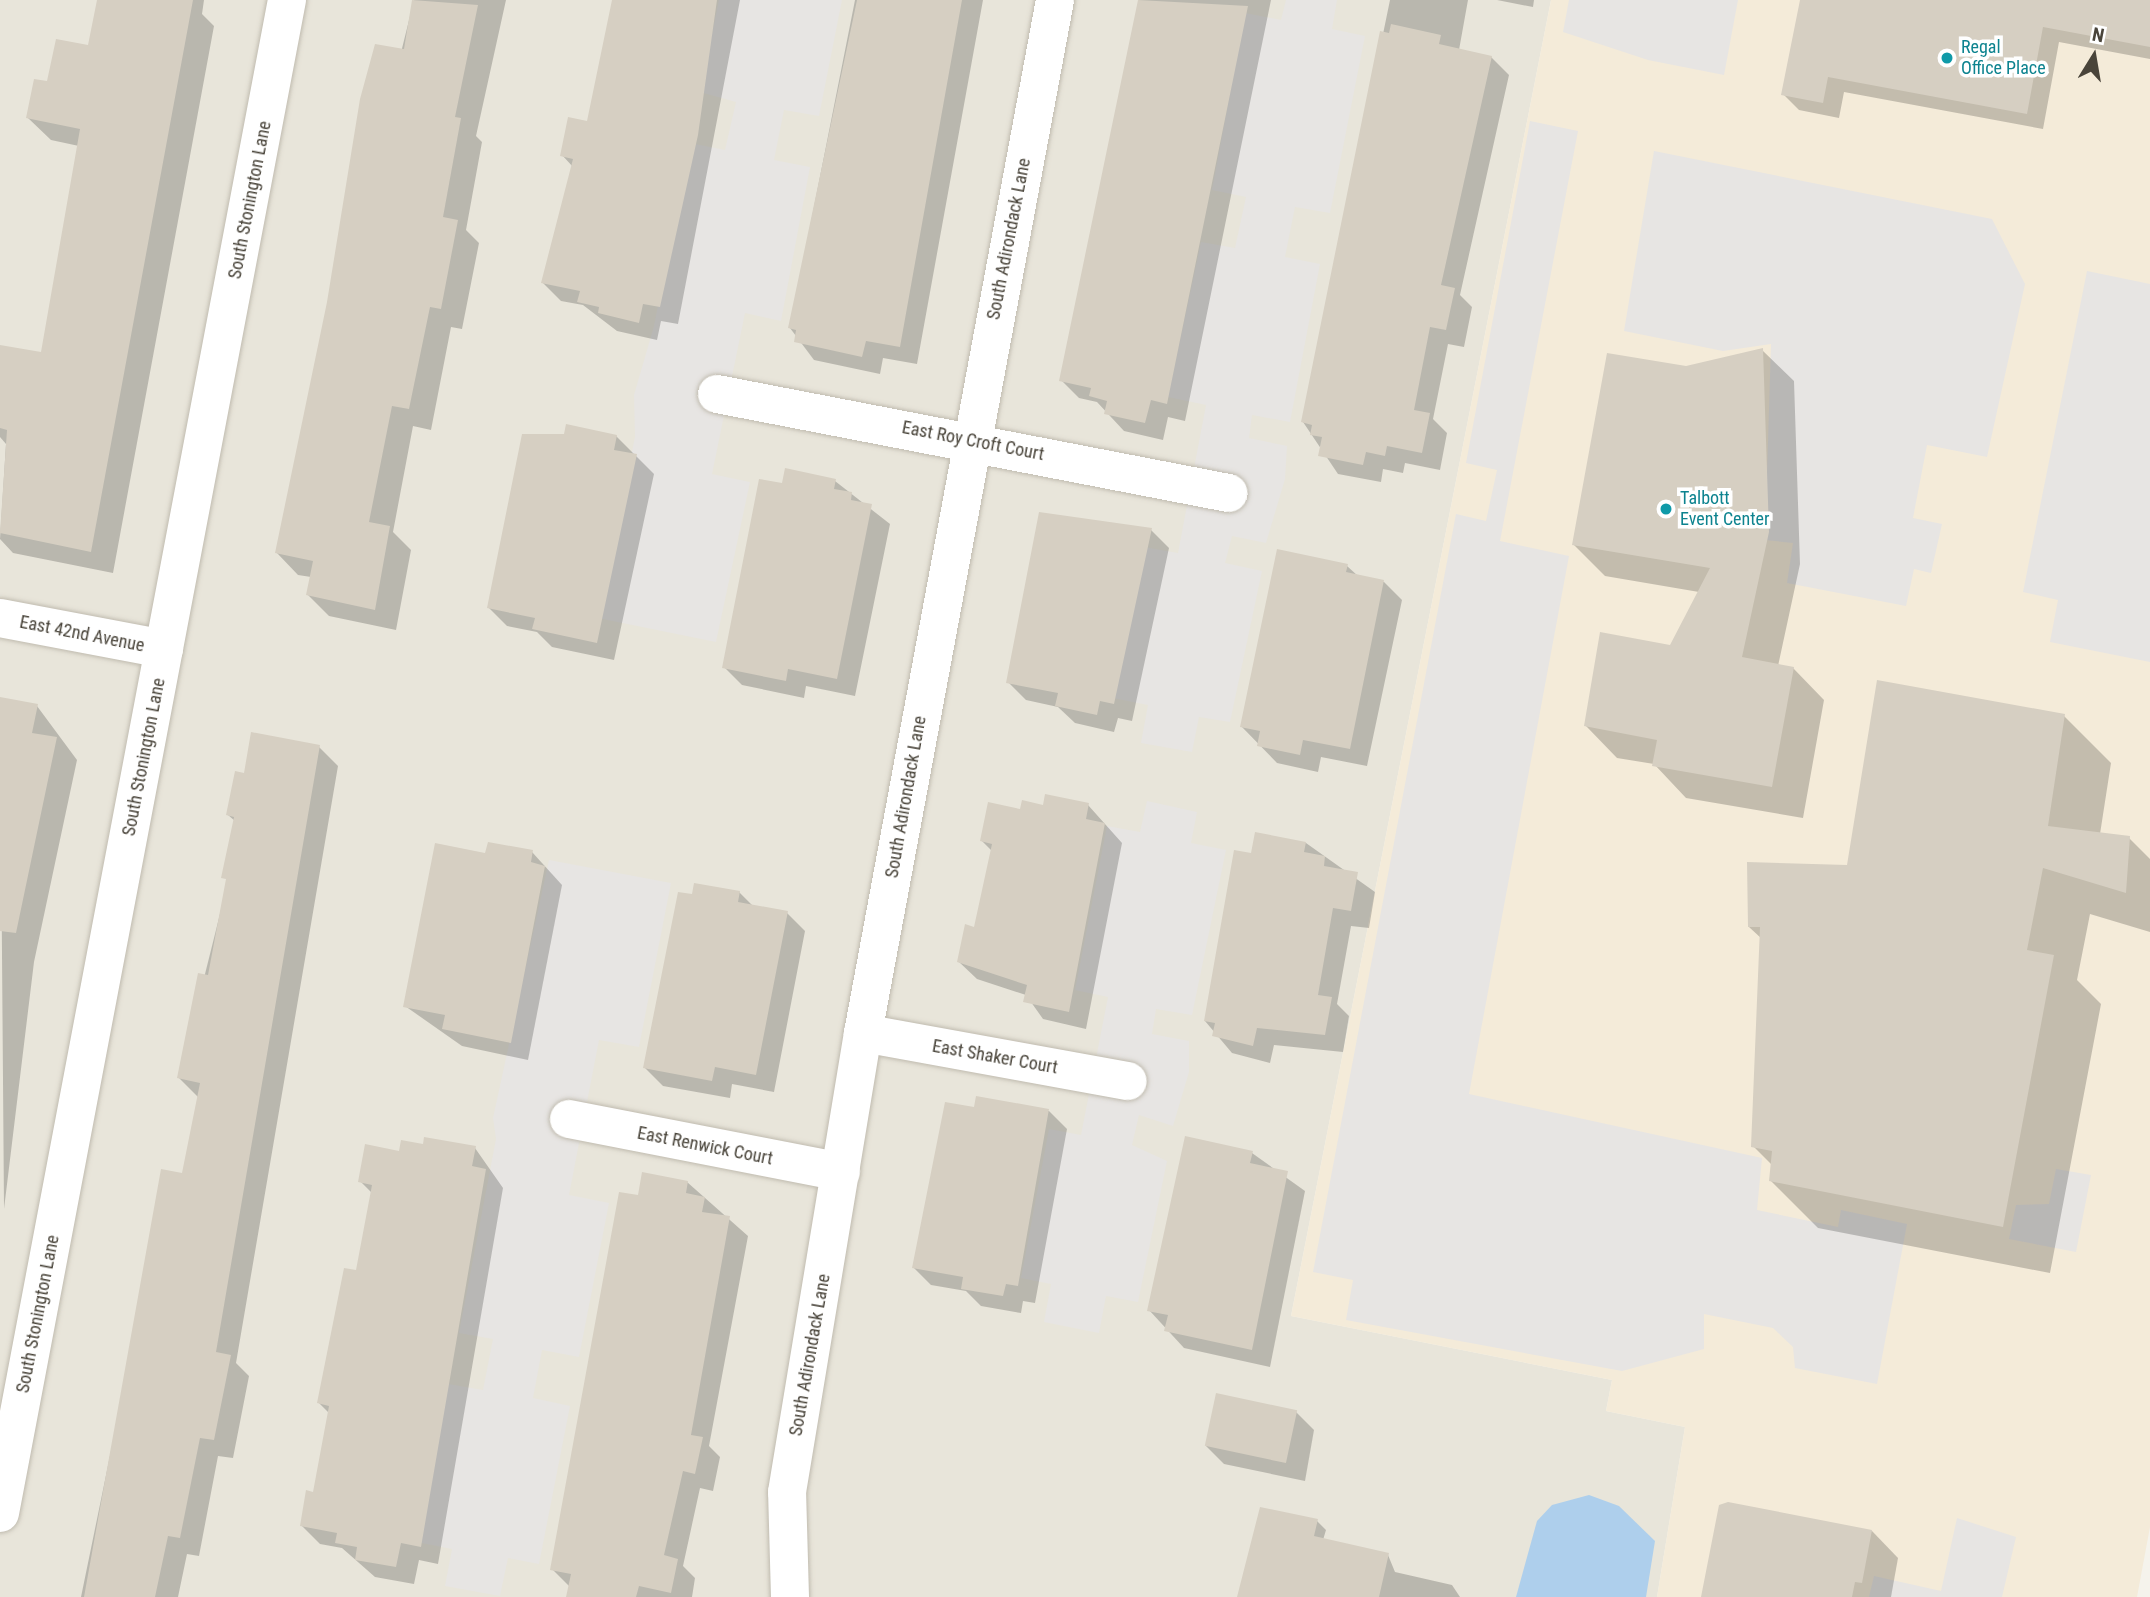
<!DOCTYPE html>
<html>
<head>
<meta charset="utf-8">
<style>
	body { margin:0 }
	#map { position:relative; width:2150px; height:1597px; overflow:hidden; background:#f5f3ec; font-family:"Roboto Condensed",sans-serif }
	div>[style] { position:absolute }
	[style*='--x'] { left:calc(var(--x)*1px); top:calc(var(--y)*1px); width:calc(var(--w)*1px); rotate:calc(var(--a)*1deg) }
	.residential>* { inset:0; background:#e8e5da }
	.commercial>* { inset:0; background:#f4ebd9 }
	.parking>* { inset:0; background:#e7e5e3 }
	.water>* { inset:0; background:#aecfec }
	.shadow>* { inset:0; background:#0003 }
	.building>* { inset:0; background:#d6cfc2; transform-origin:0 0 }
	.roads { filter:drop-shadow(0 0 2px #c0bbaf) drop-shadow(0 0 2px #c0bbaf) }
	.minor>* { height:38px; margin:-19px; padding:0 19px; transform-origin:19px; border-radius:19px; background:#fff }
	.dots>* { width:19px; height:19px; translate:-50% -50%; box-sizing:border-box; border:4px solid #fff; border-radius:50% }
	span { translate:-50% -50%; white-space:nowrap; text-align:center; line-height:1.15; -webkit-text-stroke:7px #fff; paint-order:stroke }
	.culture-label { font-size:18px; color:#0d838f }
	.left { translate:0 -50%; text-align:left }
	.street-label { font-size:18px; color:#49443a }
	.north { position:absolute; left:2059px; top:21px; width:70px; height:70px; -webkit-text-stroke:5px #fff; paint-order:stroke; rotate:11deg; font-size:19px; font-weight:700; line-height:28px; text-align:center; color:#49443a }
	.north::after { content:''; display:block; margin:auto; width:24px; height:32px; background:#49443a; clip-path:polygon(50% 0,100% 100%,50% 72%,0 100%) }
</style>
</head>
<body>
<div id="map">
	<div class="residential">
		<i style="clip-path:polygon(0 0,1551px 0,1291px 1316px,1612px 1380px,1606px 1411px,1685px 1427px,1657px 1597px,0 1597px)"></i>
	</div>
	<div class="commercial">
		<i style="clip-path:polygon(1551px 0,2150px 0,2150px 1527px,2137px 1597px,1657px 1597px,1685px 1427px,1606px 1411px,1612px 1380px,1291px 1316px)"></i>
	</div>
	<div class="parking">
		<i style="clip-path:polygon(719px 0,842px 0,819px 116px,784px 110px,774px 160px,810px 167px,781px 321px,745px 313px,712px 474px,750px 482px,716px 642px,598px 618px,635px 437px,634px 395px,654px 326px,690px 143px,725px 150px,736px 102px,700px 92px)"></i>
		<i style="clip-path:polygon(1286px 0,1337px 0,1332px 29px,1365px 36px,1330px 213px,1295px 207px,1285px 257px,1320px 264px,1290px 422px,1252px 415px,1249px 438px,1287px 446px,1285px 479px,1266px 543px,1232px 536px,1225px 563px,1262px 571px,1230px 722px,1199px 717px,1192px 752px,1141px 743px,1148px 705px,1113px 698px,1144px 547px,1178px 553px,1206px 405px,1168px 397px,1201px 242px,1235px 248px,1246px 197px,1212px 190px,1245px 13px,1281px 20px)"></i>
		<i style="clip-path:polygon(1569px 0,1738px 0,1724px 75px,1648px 60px,1563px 32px)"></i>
		<i style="clip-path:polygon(1530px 121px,1578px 131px,1500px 541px,1569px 556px,1469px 1094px,1762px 1158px,1757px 1210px,1838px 1227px,1841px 1210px,1907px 1224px,1877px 1384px,1795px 1368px,1793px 1347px,1773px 1328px,1704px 1314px,1704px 1349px,1622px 1371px,1346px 1320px,1353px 1280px,1313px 1272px,1456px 514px,1486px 521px,1497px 470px,1466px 463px)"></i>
		<i style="clip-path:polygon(1654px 151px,1992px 219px,2025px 284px,1987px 457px,1927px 445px,1913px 518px,1942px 524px,1931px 573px,1914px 569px,1906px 606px,1787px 583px,1793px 543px,1765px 540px,1771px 344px,1723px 351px,1624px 331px)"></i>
		<i style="clip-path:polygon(2087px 271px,2150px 284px,2150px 662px,2050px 642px,2058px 600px,2023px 592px)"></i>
		<i style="clip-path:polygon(1147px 801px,1197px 812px,1191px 843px,1226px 850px,1192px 1015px,1156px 1009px,1152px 1034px,1189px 1041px,1189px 1072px,1173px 1126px,1139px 1115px,1132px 1145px,1167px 1161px,1138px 1302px,1106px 1296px,1099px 1333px,1044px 1322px,1051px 1284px,1021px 1278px,1049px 1129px,1081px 1135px,1108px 997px,1075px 990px,1107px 826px,1140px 832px)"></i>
		<i style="clip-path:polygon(549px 860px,671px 883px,639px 1047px,599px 1040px,569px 1195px,609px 1203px,579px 1357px,542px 1350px,533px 1398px,570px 1406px,539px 1564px,508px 1558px,500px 1596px,445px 1586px,452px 1549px,417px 1542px,448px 1384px,483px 1390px,493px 1339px,459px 1333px,496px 1139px,493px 1118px)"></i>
		<i style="clip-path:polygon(2056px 1169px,2091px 1175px,2076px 1252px,2009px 1239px,2016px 1205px,2049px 1204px)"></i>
		<i style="clip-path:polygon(1957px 1518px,2016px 1537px,2002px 1597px,1869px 1597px,1874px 1576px,1941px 1591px)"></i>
	</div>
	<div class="water">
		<i style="clip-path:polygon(1589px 1495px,1619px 1506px,1655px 1541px,1646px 1597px,1516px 1597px,1537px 1521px,1552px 1505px)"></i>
	</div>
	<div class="shadow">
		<i style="clip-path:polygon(99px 0,204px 0,202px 14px,214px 26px,113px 573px,13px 553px,0 539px,6px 444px,0 437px,0 346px,42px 354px,79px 146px,51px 140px,28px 118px,48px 83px,90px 47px)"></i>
		<i style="clip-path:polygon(414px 0,506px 0,476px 136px,482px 142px,466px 230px,479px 243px,462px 329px,451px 327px,431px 430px,413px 426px,393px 532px,411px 550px,396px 630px,329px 616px,308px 595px,311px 577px,298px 575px,277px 553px)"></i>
		<i style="clip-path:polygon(614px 0,740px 0,678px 324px,661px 321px,657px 340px,617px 331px,583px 305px,561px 301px,543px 283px,573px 167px,562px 155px,588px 123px)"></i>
		<i style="clip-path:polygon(855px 0,983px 0,917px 364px,883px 358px,880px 374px,814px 360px,790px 328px)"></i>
		<i style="clip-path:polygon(1139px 0,1271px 0,1185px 421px,1168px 417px,1163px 440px,1124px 431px,1097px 402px,1079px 398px,1061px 380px)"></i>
		<i style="clip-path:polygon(1390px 0,1468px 0,1459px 50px,1491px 57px,1509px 75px,1460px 295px,1472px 307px,1464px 347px,1448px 344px,1433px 419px,1447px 433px,1440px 470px,1405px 463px,1403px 473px,1383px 469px,1381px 482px,1338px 474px,1303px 422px)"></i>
		<i style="clip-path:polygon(1497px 0,1534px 0,1533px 7px)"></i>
		<i style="clip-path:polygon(1802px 0,2150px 0,2150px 59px,2059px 42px,2043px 129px,1844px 92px,1839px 118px,1799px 110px,1783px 94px)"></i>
		<i style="clip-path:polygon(1762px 350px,1794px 381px,1800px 564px,1778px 666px,1793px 668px,1824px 700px,1803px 818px,1686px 798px,1654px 764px,1617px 758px,1586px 726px,1671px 647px,1699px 592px,1605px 576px,1573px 544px,1686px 368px)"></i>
		<i style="clip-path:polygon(616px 436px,654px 474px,614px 660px,552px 647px,537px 632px,507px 626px,489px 608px)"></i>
		<i style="clip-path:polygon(835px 481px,890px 524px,855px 696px,806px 686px,804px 698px,742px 685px,724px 667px,784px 485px)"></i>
		<i style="clip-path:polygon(1151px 530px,1169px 548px,1132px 721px,1118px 718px,1114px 732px,1075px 723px,1058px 707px,1026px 700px,1008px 682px)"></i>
		<i style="clip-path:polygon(1347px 566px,1358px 576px,1384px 582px,1402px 600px,1367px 766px,1321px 757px,1318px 772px,1277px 763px,1242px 727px)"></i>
		<i style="clip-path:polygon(0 699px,37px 706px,77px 760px,34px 962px,4px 1209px)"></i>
		<i style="clip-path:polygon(2064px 716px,2111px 763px,2100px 834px,2129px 838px,2150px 859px,2150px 932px,2090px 914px,2077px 980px,2101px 1004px,2050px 1273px,1818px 1228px,1771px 1181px,1772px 1165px,1753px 1146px,1762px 939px,1749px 927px,1848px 867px)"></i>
		<i style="clip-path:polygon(319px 747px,338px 766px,236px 1363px,249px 1376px,233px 1458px,218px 1456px,199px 1556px,187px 1554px,178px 1597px,81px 1597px,158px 1222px,183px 1175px,199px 1098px,179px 1078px,228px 882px,235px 821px,228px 815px,245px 775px)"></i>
		<i style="clip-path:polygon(1088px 805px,1122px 843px,1086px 1029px,1043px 1019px,1026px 995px,977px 979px,958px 961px,975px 929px,992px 851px,981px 840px,1021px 811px)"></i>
		<i style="clip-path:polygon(1306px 843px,1375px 892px,1369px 928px,1351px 926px,1337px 1004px,1349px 1016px,1343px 1052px,1274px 1045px,1270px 1063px,1232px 1053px,1205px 1021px,1253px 855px)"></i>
		<i style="clip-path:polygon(532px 852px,562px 885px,528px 1060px,462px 1046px,405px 1006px,486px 855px)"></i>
		<i style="clip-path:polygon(739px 892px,754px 907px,787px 913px,805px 931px,774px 1092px,732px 1084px,730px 1098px,663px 1086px,645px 1068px,694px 896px)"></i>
		<i style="clip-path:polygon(976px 1109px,1049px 1111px,1067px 1129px,1035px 1303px,1023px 1301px,1021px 1313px,981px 1306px,966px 1291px,931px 1285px,913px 1267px)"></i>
		<i style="clip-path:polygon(424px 1146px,475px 1148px,503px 1188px,438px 1564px,419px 1560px,414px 1584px,375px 1577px,342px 1548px,320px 1544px,302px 1526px,315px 1494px,329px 1413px,319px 1403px,358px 1272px,373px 1194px,360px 1181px,400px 1153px)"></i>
		<i style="clip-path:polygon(1252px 1153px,1305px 1191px,1270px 1367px,1184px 1348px,1149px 1310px)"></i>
		<i style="clip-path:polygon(687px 1182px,748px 1236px,709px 1446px,720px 1457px,713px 1491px,700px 1488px,683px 1566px,695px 1578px,692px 1597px,568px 1597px,570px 1587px,552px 1569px,639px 1197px)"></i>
		<i style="clip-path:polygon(1296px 1412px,1314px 1430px,1305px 1481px,1224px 1464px,1206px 1446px)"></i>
		<i style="clip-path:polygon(1317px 1521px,1326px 1530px,1323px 1540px,1388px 1555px,1395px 1572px,1452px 1585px,1460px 1597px,1240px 1597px)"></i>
		<i style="clip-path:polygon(1872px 1531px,1898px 1558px,1891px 1597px,1706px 1597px)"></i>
	</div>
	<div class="building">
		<i style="clip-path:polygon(97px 0,193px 0,91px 552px,0 533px,7px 430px,0 428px,0 345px,41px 352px,80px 129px,26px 118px,34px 79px,47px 81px,56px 39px,88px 45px)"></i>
		<i style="clip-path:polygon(412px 0,478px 5px,455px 117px,461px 118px,443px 217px,458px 220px,441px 309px,430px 307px,409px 409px,392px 406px,369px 522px,390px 526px,375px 610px,306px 595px,313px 561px,275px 553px,327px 302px,360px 99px,375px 44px,404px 49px)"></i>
		<i style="clip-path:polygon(612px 0,717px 0,698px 135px,660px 307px,643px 304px,639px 323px,598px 313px,599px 307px,577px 302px,580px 291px,541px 283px,573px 159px,560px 156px,568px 117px,587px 121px)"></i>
		<i style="clip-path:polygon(857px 0,962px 0,900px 347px,866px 341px,862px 357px,794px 342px,796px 330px,788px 328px)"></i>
		<i style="clip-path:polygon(1138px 0,1248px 6px,1167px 404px,1151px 400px,1145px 423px,1104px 414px,1107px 401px,1089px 396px,1091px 388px,1059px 381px)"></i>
		<i style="clip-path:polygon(1800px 0,2150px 0,2150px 47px,2043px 27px,2027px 114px,1828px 77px,1823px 103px,1781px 95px)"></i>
		<i style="clip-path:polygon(1391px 24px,1441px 35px,1439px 44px,1492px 56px,1441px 285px,1455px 288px,1446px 330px,1430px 327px,1414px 410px,1430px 413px,1422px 453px,1387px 446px,1385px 456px,1366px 452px,1363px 465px,1318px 456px,1322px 437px,1310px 435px,1312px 425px,1301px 422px,1380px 31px,1389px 33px)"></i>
		<i style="clip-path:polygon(1763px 348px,1769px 532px,1742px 657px,1794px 667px,1772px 787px,1652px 766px,1657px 740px,1584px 726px,1600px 632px,1670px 645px,1710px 568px,1572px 545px,1607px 353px,1686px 366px)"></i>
		<i style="clip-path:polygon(566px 424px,617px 435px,614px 450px,637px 454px,597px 643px,532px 629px,535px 618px,487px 608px,522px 434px,564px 434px)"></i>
		<i style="clip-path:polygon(785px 468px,836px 479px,834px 489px,852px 492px,851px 500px,872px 504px,837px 679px,788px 669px,786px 681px,722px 668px,759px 479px,782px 483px)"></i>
		<i style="clip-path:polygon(1039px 512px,1152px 528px,1114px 704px,1100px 701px,1097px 715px,1055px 706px,1058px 693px,1006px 683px)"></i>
		<i style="clip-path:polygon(1277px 549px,1348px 564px,1346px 572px,1384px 580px,1350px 749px,1303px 740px,1300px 755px,1257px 746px,1260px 731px,1240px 727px)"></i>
		<i style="clip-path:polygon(1877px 680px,2065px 714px,2048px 826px,2130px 836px,2126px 893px,2043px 868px,2027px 950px,2054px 955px,2003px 1227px,1769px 1181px,1772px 1151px,1751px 1147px,1760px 927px,1748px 927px,1747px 862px,1847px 865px)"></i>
		<i style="clip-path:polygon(0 697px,38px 704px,32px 733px,57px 737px,16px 933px,0 931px)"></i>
		<i style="clip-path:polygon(251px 732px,320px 745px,216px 1352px,231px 1355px,214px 1440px,200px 1438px,180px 1538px,168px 1536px,155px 1597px,84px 1597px,161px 1169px,182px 1173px,200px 1083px,177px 1078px,198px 973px,208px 975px,226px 879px,221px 878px,234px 817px,226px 815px,235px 771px,244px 773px)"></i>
		<i style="clip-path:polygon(1045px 794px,1089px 803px,1086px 819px,1105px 823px,1069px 1012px,1023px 1002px,1027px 985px,957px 962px,965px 924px,974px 927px,992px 844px,980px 841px,988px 802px,1020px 809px,1022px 800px,1043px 805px)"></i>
		<i style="clip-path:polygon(1255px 832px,1306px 842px,1304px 852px,1325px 856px,1324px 866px,1358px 872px,1351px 911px,1333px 908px,1318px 995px,1332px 997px,1325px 1035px,1257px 1028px,1253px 1046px,1212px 1036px,1215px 1023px,1204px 1021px,1234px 850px,1251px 853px)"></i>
		<i style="clip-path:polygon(488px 842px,533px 850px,531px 862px,545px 866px,511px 1043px,442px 1029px,445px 1015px,403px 1007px,435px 843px,485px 853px)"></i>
		<i style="clip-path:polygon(694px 883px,740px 891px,738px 902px,788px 911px,756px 1075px,715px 1067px,712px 1081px,643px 1068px,678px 892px,692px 894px)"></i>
		<i style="clip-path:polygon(976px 1096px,1049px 1109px,1018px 1286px,1006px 1284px,1003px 1296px,961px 1289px,963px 1277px,912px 1268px,945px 1102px,974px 1107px)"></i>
		<i style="clip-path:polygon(1185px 1136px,1253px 1151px,1250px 1163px,1288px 1171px,1252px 1350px,1164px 1331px,1168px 1315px,1147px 1311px)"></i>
		<i style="clip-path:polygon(424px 1137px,476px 1146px,472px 1166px,486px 1169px,421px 1547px,401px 1543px,396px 1567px,355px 1560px,357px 1547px,335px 1543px,337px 1533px,300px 1526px,306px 1490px,313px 1492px,329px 1406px,317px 1403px,344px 1268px,356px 1270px,372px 1185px,358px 1182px,365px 1144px,399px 1151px,401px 1140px,423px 1144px)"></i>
		<i style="clip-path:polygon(642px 1172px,688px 1181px,686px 1193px,705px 1197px,702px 1212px,730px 1216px,691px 1435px,703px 1437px,695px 1474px,683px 1471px,664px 1555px,678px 1559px,671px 1593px,639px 1586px,636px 1597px,566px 1597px,571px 1574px,550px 1570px,619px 1192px,638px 1195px)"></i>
		<i style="left:1216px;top:1393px;width:83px;height:54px;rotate:12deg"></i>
		<i style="clip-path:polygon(1728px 1502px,1872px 1530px,1862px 1583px,1855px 1582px,1852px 1597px,1701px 1597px,1719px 1505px)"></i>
		<i style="clip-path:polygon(1260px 1507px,1318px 1519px,1314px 1536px,1389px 1553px,1379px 1597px,1237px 1597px)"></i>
	</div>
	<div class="roads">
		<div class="minor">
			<i style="--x:717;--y:394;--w:521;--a:10.96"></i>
			<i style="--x:0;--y:618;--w:167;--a:10.7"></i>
			<i style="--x:863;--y:1033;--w:269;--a:10.3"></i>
			<i style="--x:569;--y:1119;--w:277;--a:11"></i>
			<i style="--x:0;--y:1513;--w:1540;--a:-79.26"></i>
			<i style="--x:790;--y:1597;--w:105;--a:-91.6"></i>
			<i style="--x:787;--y:1492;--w:465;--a:-80.6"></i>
			<i style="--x:863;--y:1033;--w:1051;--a:-79.47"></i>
		</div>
	</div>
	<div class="dots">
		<i style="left:1947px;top:58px;background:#0f9aa8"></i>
		<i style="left:1666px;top:509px;background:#0f9aa8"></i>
	</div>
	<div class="culture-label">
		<span class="left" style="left:1961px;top:58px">Regal<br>Office Place</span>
		<span class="left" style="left:1680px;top:509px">Talbott<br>Event Center</span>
	</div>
	<div class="street-label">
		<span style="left:250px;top:200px;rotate:-79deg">South Stonington Lane</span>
		<span style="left:1009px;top:239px;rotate:-79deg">South Adirondack Lane</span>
		<span style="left:973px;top:441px;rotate:11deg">East Roy Croft Court</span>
		<span style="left:82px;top:634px;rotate:11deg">East 42nd Avenue</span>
		<span style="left:144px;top:757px;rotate:-79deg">South Stonington Lane</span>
		<span style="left:906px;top:797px;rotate:-80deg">South Adirondack Lane</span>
		<span style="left:995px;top:1057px;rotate:10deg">East Shaker Court</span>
		<span style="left:705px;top:1146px;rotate:11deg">East Renwick Court</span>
		<span style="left:38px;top:1314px;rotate:-79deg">South Stonington Lane</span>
		<span style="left:810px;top:1355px;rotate:-80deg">South Adirondack Lane</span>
	</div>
	<div class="north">N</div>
</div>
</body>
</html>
